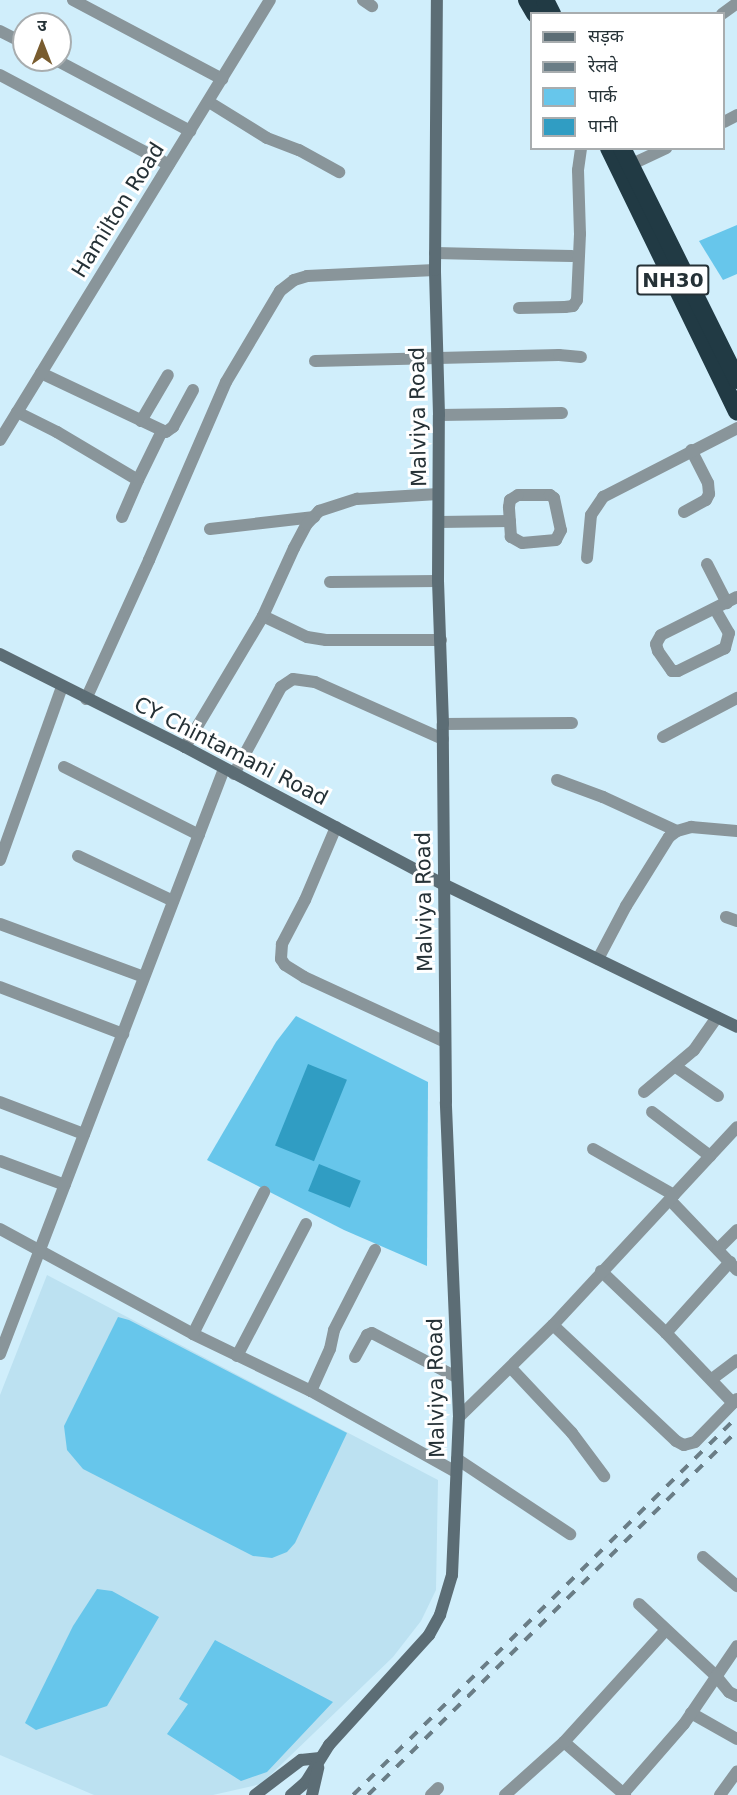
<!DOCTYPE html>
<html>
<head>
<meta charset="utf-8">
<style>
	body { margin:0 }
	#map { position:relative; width:737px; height:1795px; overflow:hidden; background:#d0eefb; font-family:"DejaVu Sans","Noto Sans Devanagari",sans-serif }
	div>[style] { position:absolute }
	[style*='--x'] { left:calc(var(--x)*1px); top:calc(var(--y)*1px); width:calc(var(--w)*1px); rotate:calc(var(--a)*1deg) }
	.built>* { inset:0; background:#bce1f1 }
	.green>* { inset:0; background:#67c6eb }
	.water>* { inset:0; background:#309dc3; transform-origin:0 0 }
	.street>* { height:12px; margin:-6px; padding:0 6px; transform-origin:6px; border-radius:6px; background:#89959a }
	.secondary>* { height:12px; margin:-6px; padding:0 6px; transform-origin:6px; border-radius:6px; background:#5c6d75 }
	.highway>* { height:18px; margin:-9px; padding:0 9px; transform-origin:9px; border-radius:9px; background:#213a44 }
	.rail>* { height:4px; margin-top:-2px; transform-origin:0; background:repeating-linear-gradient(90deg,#6a7d86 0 10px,transparent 0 20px) }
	span { translate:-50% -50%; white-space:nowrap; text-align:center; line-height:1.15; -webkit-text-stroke:6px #fff; paint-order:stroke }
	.shield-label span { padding:2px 4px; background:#fff; border:2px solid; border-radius:4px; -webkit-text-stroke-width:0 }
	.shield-label { font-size:20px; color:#253136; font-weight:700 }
	.street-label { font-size:21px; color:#253136 }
	.legend { position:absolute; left:530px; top:12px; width:195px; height:138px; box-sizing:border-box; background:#fff; border:2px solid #a8adaf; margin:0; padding:8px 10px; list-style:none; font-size:18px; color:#253136 }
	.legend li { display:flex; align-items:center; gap:12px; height:30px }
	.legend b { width:30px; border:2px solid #a8adaf }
	.north { position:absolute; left:12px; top:12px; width:60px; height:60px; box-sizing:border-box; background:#fff; border:2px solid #a8adaf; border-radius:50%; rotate:0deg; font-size:16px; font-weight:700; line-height:24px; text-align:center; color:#253136 }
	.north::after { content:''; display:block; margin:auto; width:21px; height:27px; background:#795c2f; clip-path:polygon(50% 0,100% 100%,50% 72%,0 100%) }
</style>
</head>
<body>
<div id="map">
	<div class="built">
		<i style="clip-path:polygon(47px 1275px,438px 1480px,436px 1590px,421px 1621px,393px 1657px,261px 1784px,213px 1795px,94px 1795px,0 1755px,0 1395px)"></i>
	</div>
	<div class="green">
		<i style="clip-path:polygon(737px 225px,737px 274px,723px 280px,699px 241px)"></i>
		<i style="clip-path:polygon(296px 1016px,428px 1082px,427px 1266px,344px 1230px,207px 1160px,276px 1042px)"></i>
		<i style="clip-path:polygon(118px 1317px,129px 1320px,347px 1433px,295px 1543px,287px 1552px,272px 1558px,253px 1556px,83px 1469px,67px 1450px,64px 1426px)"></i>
		<i style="clip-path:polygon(97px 1589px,112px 1591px,159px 1617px,107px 1706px,36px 1730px,25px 1723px,73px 1626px)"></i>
		<i style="clip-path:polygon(215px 1640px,333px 1702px,267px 1772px,241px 1781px,167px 1734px,188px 1704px,179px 1699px)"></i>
	</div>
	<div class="water">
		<i style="left:308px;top:1064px;width:42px;height:88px;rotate:22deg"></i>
		<i style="left:319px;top:1164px;width:45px;height:29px;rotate:22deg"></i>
	</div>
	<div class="street">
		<i style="--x:73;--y:0;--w:169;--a:27.9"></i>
		<i style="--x:363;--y:0;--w:11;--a:34"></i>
		<i style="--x:722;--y:14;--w:19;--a:-36"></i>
		<i style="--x:0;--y:31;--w:27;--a:27"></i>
		<i style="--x:56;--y:60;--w:152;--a:27.9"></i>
		<i style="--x:0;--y:75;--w:191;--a:28"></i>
		<i style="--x:209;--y:102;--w:68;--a:31.8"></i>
		<i style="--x:267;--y:138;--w:34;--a:21"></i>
		<i style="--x:299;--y:150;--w:46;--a:28.8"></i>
		<i style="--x:724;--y:122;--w:15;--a:-28"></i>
		<i style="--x:630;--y:165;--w:40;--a:-25"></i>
		<i style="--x:435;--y:253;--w:137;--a:1.3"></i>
		<i style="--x:519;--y:308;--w:46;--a:-1.2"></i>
		<i style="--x:565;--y:307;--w:8;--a:-7"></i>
		<i style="--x:573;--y:306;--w:7;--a:-56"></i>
		<i style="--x:577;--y:300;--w:66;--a:-87.4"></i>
		<i style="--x:580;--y:234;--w:64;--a:-91.8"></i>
		<i style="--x:578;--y:170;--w:22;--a:-82"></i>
		<i style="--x:315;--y:361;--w:244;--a:-1.4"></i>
		<i style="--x:559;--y:355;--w:22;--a:5"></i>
		<i style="--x:41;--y:373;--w:138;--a:25.3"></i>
		<i style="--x:166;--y:432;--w:9;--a:-36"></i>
		<i style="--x:173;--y:427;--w:42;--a:-61.6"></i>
		<i style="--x:17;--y:412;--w:45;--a:26.6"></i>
		<i style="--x:57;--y:432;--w:94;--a:30.7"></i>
		<i style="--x:138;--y:480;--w:55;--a:-63.9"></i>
		<i style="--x:439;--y:415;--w:123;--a:-0.9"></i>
		<i style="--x:141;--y:421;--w:53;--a:-59.6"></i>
		<i style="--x:0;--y:440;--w:516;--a:-58.47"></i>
		<i style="--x:518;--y:495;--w:32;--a:0"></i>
		<i style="--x:550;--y:495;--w:5;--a:37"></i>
		<i style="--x:554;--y:498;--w:33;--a:78"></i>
		<i style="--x:561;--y:530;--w:11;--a:117"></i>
		<i style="--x:556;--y:540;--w:34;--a:175"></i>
		<i style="--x:522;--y:543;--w:13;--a:-151"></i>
		<i style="--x:511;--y:537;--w:30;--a:-94"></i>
		<i style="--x:509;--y:507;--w:7;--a:-82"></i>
		<i style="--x:510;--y:500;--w:9;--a:-32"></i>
		<i style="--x:684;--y:512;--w:25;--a:-29"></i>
		<i style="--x:706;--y:500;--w:7;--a:-63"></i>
		<i style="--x:709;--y:494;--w:11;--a:-95"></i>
		<i style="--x:708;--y:483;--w:37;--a:-117"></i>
		<i style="--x:122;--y:517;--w:40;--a:-66.6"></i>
		<i style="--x:439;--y:522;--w:71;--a:-0.8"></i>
		<i style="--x:210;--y:529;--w:105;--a:-6.6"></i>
		<i style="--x:587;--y:558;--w:43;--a:-84.7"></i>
		<i style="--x:591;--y:515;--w:22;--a:-56"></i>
		<i style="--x:603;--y:497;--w:151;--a:-27.2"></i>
		<i style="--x:707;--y:564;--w:44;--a:62.9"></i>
		<i style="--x:330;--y:582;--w:108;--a:-0.5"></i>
		<i style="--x:715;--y:609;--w:28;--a:60"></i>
		<i style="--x:729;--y:633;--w:16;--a:105"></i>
		<i style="--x:725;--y:648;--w:52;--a:153.9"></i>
		<i style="--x:678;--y:671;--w:6;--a:180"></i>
		<i style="--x:672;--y:671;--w:24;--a:-125"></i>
		<i style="--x:658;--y:651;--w:7;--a:-106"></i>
		<i style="--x:656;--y:644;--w:10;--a:-61"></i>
		<i style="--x:661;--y:635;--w:85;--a:-26.6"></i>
		<i style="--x:263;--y:616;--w:49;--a:25.5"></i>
		<i style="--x:307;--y:637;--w:19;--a:9"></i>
		<i style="--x:326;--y:640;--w:115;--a:0"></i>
		<i style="--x:86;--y:699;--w:153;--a:-65.6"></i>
		<i style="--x:149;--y:560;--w:194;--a:-66.6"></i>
		<i style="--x:226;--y:382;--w:106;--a:-59.3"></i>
		<i style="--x:280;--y:291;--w:18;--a:-38"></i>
		<i style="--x:294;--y:280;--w:14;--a:-17"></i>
		<i style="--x:307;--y:276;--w:128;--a:-2.7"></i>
		<i style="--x:443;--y:724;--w:129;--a:-0.4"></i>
		<i style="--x:663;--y:737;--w:84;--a:-27.8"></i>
		<i style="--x:185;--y:747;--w:152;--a:-59.2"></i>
		<i style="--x:263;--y:616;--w:75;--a:-65.5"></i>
		<i style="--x:294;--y:548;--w:27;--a:-62"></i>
		<i style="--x:307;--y:524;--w:18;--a:-47"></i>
		<i style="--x:319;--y:511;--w:40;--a:-18"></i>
		<i style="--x:357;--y:499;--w:81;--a:-3.5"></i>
		<i style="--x:64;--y:767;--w:151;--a:26.7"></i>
		<i style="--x:234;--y:774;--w:99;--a:-61.6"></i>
		<i style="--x:281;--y:687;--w:14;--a:-34"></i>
		<i style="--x:293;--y:679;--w:22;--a:8"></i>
		<i style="--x:315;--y:682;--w:140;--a:24"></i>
		<i style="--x:557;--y:780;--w:49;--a:20.3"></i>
		<i style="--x:603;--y:797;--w:81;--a:24.7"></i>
		<i style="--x:677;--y:831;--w:15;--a:-16"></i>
		<i style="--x:691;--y:827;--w:46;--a:5"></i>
		<i style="--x:336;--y:827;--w:79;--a:113"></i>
		<i style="--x:305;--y:900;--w:50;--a:117.6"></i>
		<i style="--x:282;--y:944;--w:15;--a:94"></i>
		<i style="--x:281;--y:959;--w:7;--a:56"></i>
		<i style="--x:285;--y:965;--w:22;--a:32"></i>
		<i style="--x:304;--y:977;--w:155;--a:24.7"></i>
		<i style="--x:78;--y:856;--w:105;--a:25.3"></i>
		<i style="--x:0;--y:860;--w:184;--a:-70.3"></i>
		<i style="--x:726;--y:917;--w:12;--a:20"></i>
		<i style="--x:0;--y:924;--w:153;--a:20.2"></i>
		<i style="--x:598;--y:959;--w:60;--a:-62.2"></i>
		<i style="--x:626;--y:906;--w:81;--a:-58.1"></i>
		<i style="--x:669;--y:837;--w:10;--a:-37"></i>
		<i style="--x:0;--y:987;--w:132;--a:20.9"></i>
		<i style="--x:676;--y:1067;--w:51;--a:34.6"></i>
		<i style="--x:644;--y:1092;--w:65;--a:-40"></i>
		<i style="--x:694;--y:1050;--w:40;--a:-55.1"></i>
		<i style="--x:0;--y:1102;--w:90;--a:20.9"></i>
		<i style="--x:652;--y:1112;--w:73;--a:37.2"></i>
		<i style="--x:593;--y:1149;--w:93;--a:29.6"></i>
		<i style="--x:0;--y:1161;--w:69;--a:20.3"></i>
		<i style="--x:670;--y:1200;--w:97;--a:46.3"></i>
		<i style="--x:0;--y:1229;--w:220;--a:28.5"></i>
		<i style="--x:193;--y:1334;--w:131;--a:25.8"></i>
		<i style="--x:311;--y:1391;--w:166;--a:29.2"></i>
		<i style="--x:718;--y:1249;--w:27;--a:-45"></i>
		<i style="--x:601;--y:1271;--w:90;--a:43.6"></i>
		<i style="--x:666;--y:1333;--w:97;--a:46.3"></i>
		<i style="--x:553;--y:1325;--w:169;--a:43.3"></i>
		<i style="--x:676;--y:1441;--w:9;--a:27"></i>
		<i style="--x:684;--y:1445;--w:11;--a:-15"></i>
		<i style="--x:695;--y:1442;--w:60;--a:-45.7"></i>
		<i style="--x:666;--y:1333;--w:96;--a:-48"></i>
		<i style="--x:193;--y:1334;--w:159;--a:-63.4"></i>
		<i style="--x:0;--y:1354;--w:626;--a:-69.05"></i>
		<i style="--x:237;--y:1356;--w:149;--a:-62.4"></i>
		<i style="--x:355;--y:1357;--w:25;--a:-61"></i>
		<i style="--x:367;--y:1335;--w:5;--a:-22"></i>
		<i style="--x:372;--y:1333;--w:95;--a:27.6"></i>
		<i style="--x:511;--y:1368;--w:89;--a:46.8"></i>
		<i style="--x:572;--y:1433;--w:54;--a:53.3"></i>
		<i style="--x:712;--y:1379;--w:31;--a:-37"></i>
		<i style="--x:311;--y:1391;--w:46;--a:-65.7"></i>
		<i style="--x:330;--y:1349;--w:19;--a:-78"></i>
		<i style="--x:334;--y:1330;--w:90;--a:-62.9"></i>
		<i style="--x:459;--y:1417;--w:132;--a:-44.4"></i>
		<i style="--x:553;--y:1325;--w:270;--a:-47.1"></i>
		<i style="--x:457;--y:1459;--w:136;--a:33.6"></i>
		<i style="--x:703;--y:1557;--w:45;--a:40.5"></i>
		<i style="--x:639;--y:1604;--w:105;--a:43.1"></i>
		<i style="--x:716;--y:1676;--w:21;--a:51"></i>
		<i style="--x:729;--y:1692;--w:9;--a:27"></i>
		<i style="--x:691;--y:1713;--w:53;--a:29.5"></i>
		<i style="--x:564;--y:1742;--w:81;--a:41"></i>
		<i style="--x:431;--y:1795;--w:10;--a:-45"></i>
		<i style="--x:505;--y:1795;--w:79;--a:-41.9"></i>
		<i style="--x:564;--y:1742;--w:150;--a:-47.7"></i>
		<i style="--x:622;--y:1795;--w:94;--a:-48.9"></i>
		<i style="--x:684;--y:1724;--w:94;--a:-55.8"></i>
		<i style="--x:720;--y:1795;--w:29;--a:-54"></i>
	</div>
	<div class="secondary">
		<i style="--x:0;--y:654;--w:207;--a:26.7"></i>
		<i style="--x:185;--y:747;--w:292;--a:28"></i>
		<i style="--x:443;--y:884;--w:327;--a:25.9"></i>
		<i style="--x:255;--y:1795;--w:58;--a:-37.3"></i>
		<i style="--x:301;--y:1760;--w:19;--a:-6"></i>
		<i style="--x:291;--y:1795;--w:20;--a:-41"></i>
		<i style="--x:306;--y:1782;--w:44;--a:-58.1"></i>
		<i style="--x:329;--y:1745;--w:149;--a:-47.7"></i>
		<i style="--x:429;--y:1635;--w:23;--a:-61"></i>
		<i style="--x:440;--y:1615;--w:42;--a:-73.3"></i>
		<i style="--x:452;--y:1575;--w:158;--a:-87.5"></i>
		<i style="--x:459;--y:1417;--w:315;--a:-92.4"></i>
		<i style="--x:446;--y:1102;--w:378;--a:-90.5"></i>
		<i style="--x:443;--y:724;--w:143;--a:-92"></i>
		<i style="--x:438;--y:581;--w:166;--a:-89.7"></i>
		<i style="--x:439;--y:415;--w:145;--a:-91.6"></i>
		<i style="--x:435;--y:270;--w:270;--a:-89.6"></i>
		<i style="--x:312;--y:1795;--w:28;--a:-77"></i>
	</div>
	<div class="highway">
		<i style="--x:527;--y:0;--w:16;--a:60"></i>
		<i style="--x:545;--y:0;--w:16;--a:63"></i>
		<i style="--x:609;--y:148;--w:293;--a:64.1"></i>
		<i style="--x:622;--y:148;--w:259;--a:63.6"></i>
	</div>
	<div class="rail">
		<i style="--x:353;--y:1795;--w:539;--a:-44.55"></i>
		<i style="--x:368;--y:1795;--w:518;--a:-44.61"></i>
	</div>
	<div class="shield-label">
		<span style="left:673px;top:280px">NH30</span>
	</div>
	<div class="street-label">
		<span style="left:118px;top:210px;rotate:-58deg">Hamilton Road</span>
		<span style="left:418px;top:417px;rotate:-91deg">Malviya Road</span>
		<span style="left:231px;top:751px;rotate:27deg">CY Chintamani Road</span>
		<span style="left:424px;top:902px;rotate:-91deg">Malviya Road</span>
		<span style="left:436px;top:1388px;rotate:-91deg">Malviya Road</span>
	</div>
	<ul class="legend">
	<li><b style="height:8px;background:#5c6d75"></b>सड़क</li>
	<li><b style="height:8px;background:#6a7d86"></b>रेलवे</li>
	<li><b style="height:16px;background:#67c6eb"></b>पार्क</li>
	<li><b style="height:16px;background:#309dc3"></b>पानी</li>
	</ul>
	<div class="north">उ</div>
</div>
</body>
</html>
